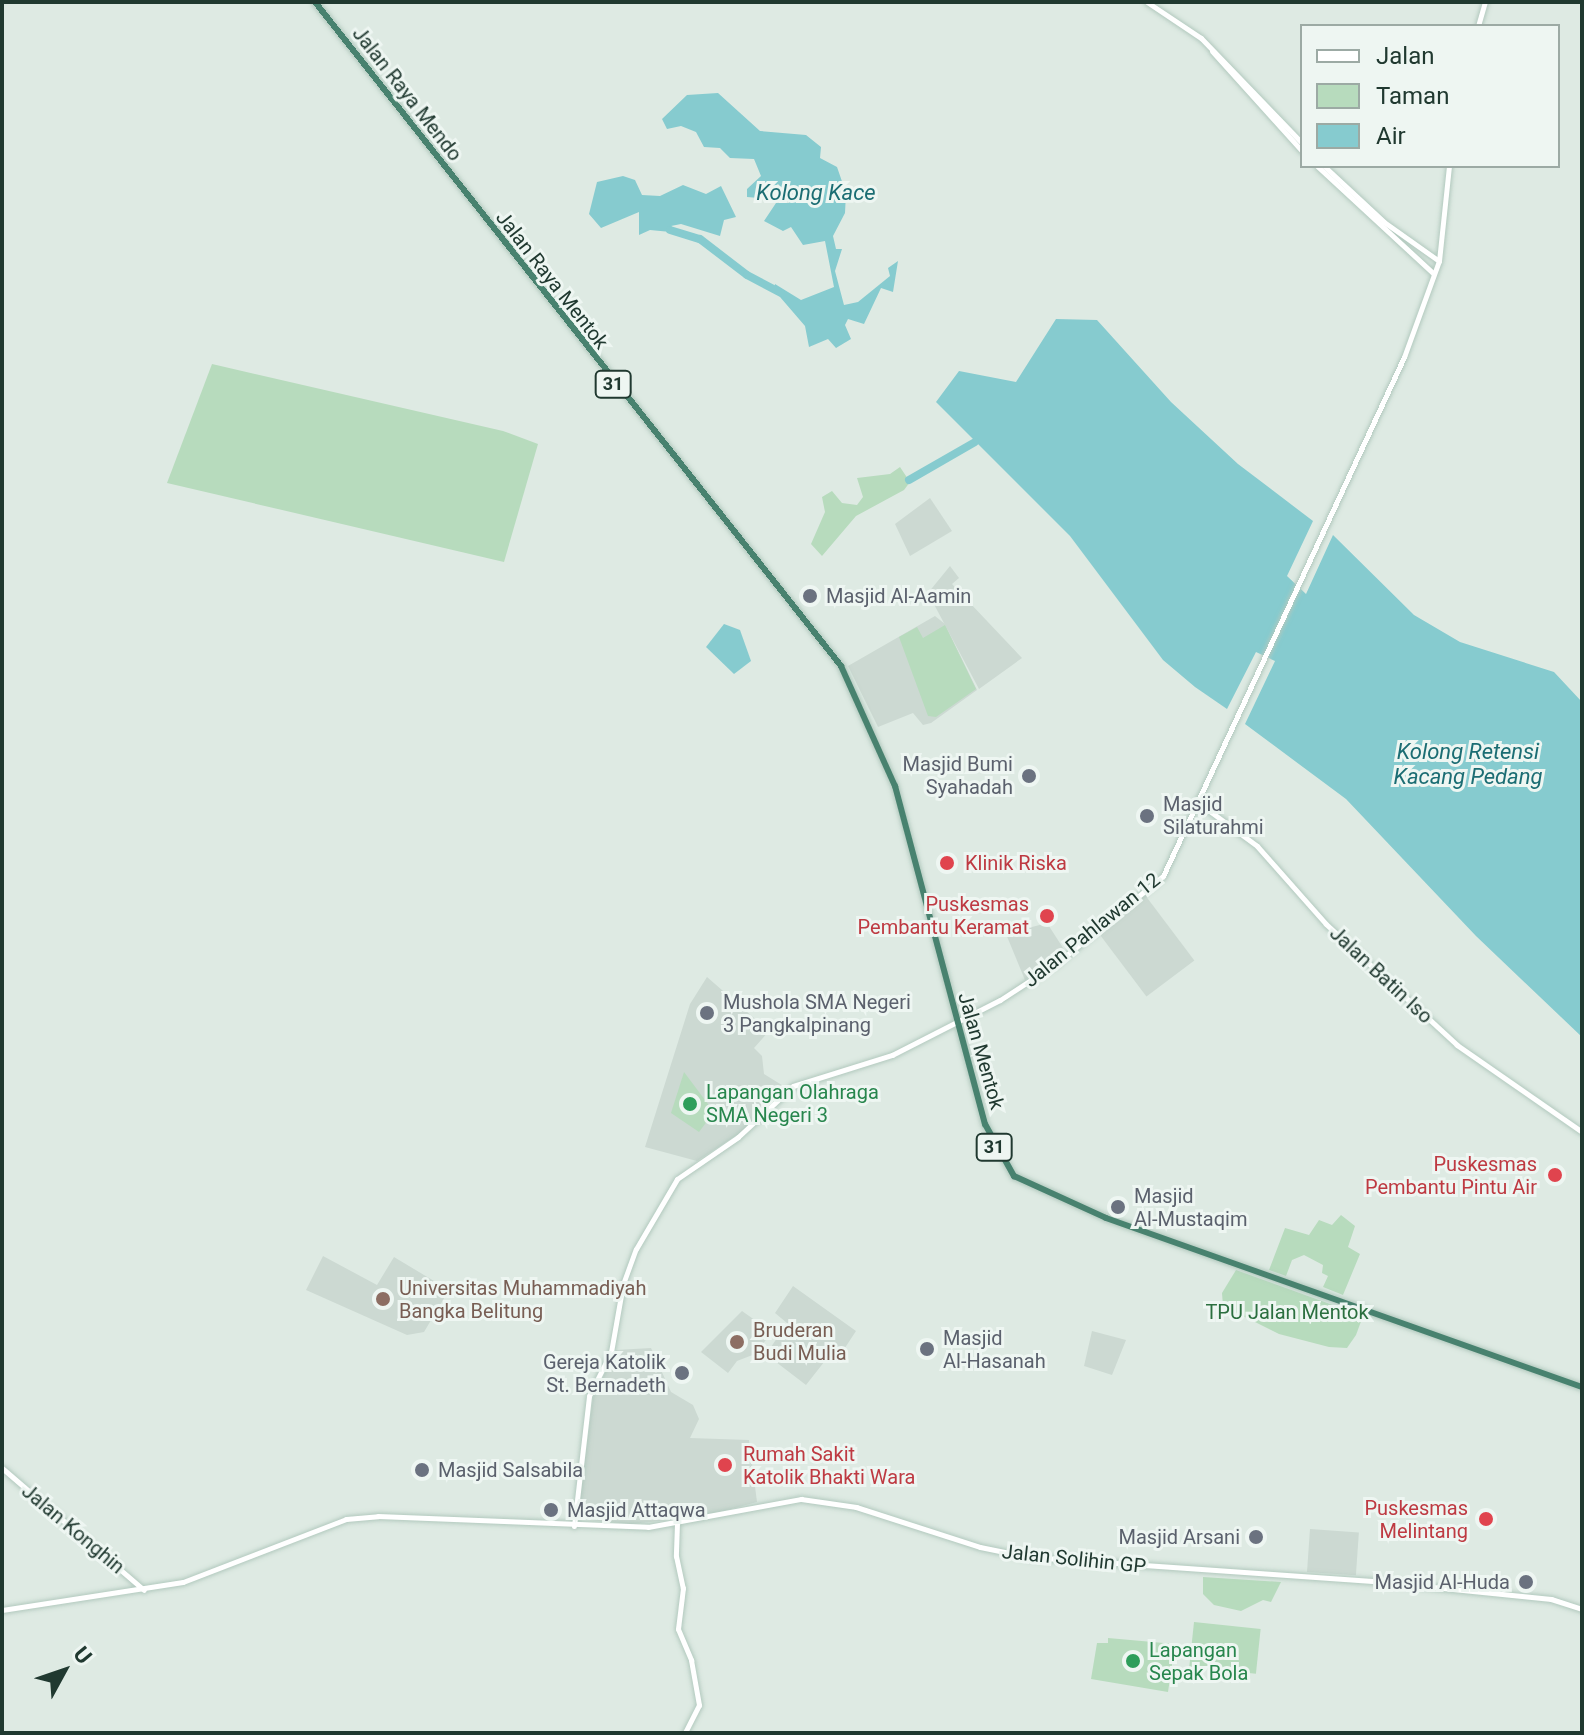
<!DOCTYPE html>
<html>
<head>
<meta charset="utf-8">
<style>
	body { margin:0 }
	#map { position:relative; width:1584px; height:1735px; overflow:hidden; background:#deeae3; font-family:Roboto,sans-serif }
	div>[style] { position:absolute }
	[style*='--x'] { left:calc(var(--x)*1px); top:calc(var(--y)*1px); width:calc(var(--w)*1px); rotate:calc(var(--a)*1deg) }
	.built>* { inset:0; background:#ccd9d2; transform-origin:0 0 }
	.green>* { inset:0; background:#b7dbbd; transform-origin:0 0 }
	.water>* { inset:0; background:#86cbcf }
	.river>* { height:8px; margin:-4px; padding:0 4px; transform-origin:4px; border-radius:4px; background:#86cbcf }
	.roads { filter:drop-shadow(0 0 2px #b2c9be) drop-shadow(0 0 2px #b2c9be) }
	.tertiary>* { height:5px; margin:-2.5px; padding:0 2.5px; transform-origin:2.5px; border-radius:2.5px; background:#fff }
	.secondary>* { height:5px; margin:-2.5px; padding:0 2.5px; transform-origin:2.5px; border-radius:2.5px; background:#fff }
	.trunk>* { height:6px; margin:-3px; padding:0 3px; transform-origin:3px; border-radius:3px; background:#48826f }
	.dots>* { width:22px; height:22px; translate:-50% -50%; box-sizing:border-box; border:4px solid #eef6f2; border-radius:50% }
	span { translate:-50% -50%; white-space:nowrap; text-align:center; line-height:1.15; -webkit-text-stroke:6px #eef6f2; paint-order:stroke }
	.shield-label span { padding:2px 6px; background:#eef6f2; border:2px solid; border-radius:6px; -webkit-text-stroke-width:0 }
	.shield-label { font-size:18px; color:#203930; font-weight:700 }
	.street-label { font-size:20px; color:#203930 }
	.worship-label { font-size:20px; color:#5b616d }
	.left { translate:0 -50%; text-align:left }
	.right { translate:-100% -50%; text-align:right }
	.health-label { font-size:20px; color:#be3a42 }
	.leisure-label { font-size:20px; color:#27864d }
	.education-label { font-size:20px; color:#785e54 }
	.park-label { font-size:20px; color:#2b6f3f }
	.water-label { font-size:22px; color:#1b6d73; font-style:italic }
	.frame { position:absolute; inset:0; border:4px solid #203930; pointer-events:none }
	.legend { position:absolute; left:1300px; top:24px; width:260px; height:144px; box-sizing:border-box; background:#eef6f2; border:2px solid #9caaa4; margin:0; padding:10px 14px; list-style:none; font-size:24px; color:#203930 }
	.legend li { display:flex; align-items:center; gap:16px; height:40px }
	.legend b { width:40px; border:2px solid #9caaa4 }
	.north { position:absolute; left:24px; top:1631px; width:80px; height:80px; -webkit-text-stroke:6px #eef6f2; paint-order:stroke; rotate:50deg; font-size:22px; font-weight:700; line-height:32px; text-align:center; color:#203930 }
	.north::after { content:''; display:block; margin:auto; width:28px; height:36px; background:#203930; clip-path:polygon(50% 0,100% 100%,50% 72%,0 100%) }
</style>
</head>
<body>
<div id="map">
	<div class="built">
		<i style="clip-path:polygon(930px 498px,952px 531px,910px 556px,895px 524px)"></i>
		<i style="clip-path:polygon(950px 566px,959px 578px,952px 584px,1022px 658px,979px 689px,928px 593px)"></i>
		<i style="clip-path:polygon(935px 616px,945px 624px,977px 690px,931px 723px,923px 725px,913px 713px,878px 727px,848px 666px)"></i>
		<i style="left:1145px;top:895px;width:82px;height:60px;rotate:53deg"></i>
		<i style="clip-path:polygon(1047px 923px,1065px 951px,1025px 980px,1006px 934px)"></i>
		<i style="clip-path:polygon(707px 977px,769px 1031px,754px 1048px,762px 1056px,764px 1074px,785px 1087px,743px 1131px,697px 1161px,645px 1147px,690px 1004px)"></i>
		<i style="clip-path:polygon(323px 1256px,377px 1285px,394px 1257px,449px 1290px,424px 1332px,407px 1335px,306px 1290px)"></i>
		<i style="clip-path:polygon(793px 1286px,856px 1331px,837px 1360px,828px 1357px,806px 1385px,776px 1362px,771px 1347px,787px 1323px,775px 1313px)"></i>
		<i style="clip-path:polygon(742px 1311px,772px 1332px,755px 1354px,737px 1361px,728px 1373px,701px 1352px)"></i>
		<i style="clip-path:polygon(1092px 1331px,1126px 1340px,1112px 1375px,1084px 1366px)"></i>
		<i style="clip-path:polygon(651px 1348px,671px 1392px,693px 1405px,699px 1419px,690px 1438px,749px 1440px,757px 1502px,705px 1516px,631px 1524px,577px 1519px,593px 1398px,616px 1350px)"></i>
		<i style="left:1310px;top:1529px;width:49px;height:43px;rotate:4deg"></i>
	</div>
	<div class="green">
		<i style="clip-path:polygon(212px 364px,503px 431px,538px 444px,504px 562px,167px 483px)"></i>
		<i style="clip-path:polygon(900px 467px,910px 482px,904px 490px,856px 516px,822px 556px,811px 544px,825px 512px,822px 497px,832px 491px,842px 503px,857px 505px,863px 497px,857px 478px,890px 474px)"></i>
		<i style="clip-path:polygon(945px 625px,976px 689px,936px 717px,928px 716px,899px 637px,917px 627px,923px 638px)"></i>
		<i style="clip-path:polygon(684px 1072px,714px 1112px,699px 1132px,671px 1113px)"></i>
		<i style="clip-path:polygon(1341px 1215px,1355px 1226px,1348px 1247px,1360px 1254px,1343px 1295px,1323px 1287px,1328px 1276px,1322px 1273px,1323px 1265px,1304px 1255px,1292px 1260px,1286px 1276px,1269px 1270px,1285px 1228px,1309px 1235px,1319px 1220px,1332px 1225px)"></i>
		<i style="clip-path:polygon(1236px 1270px,1363px 1316px,1356px 1335px,1347px 1348px,1329px 1347px,1279px 1334px,1223px 1306px,1222px 1293px)"></i>
		<i style="clip-path:polygon(1203px 1577px,1281px 1582px,1271px 1602px,1263px 1600px,1241px 1611px,1214px 1605px,1203px 1594px)"></i>
		<i style="left:1194px;top:1622px;width:67px;height:45px;rotate:6deg"></i>
		<i style="clip-path:polygon(1108px 1638px,1175px 1644px,1168px 1692px,1091px 1679px,1097px 1643px,1108px 1643px)"></i>
	</div>
	<div class="water">
		<i style="clip-path:polygon(718px 93px,760px 131px,806px 135px,821px 147px,820px 158px,837px 167px,846px 193px,845px 213px,833px 236px,836px 249px,842px 249px,835px 271px,844px 305px,858px 302px,890px 276px,888px 268px,898px 261px,893px 292px,881px 288px,864px 324px,848px 319px,845px 325px,851px 339px,836px 348px,828px 339px,809px 347px,805px 326px,774px 290px,775px 284px,801px 300px,834px 287px,825px 241px,803px 245px,791px 227px,783px 231px,764px 221px,776px 203px,789px 203px,789px 196px,778px 184px,759px 198px,747px 197px,747px 189px,761px 176px,754px 159px,730px 158px,720px 148px,704px 147px,696px 132px,681px 126px,667px 129px,662px 119px,687px 95px)"></i>
		<i style="clip-path:polygon(623px 176px,635px 180px,642px 195px,660px 196px,683px 185px,706px 194px,721px 186px,736px 217px,724px 220px,720px 236px,681px 224px,671px 226px,681px 233px,650px 230px,639px 235px,639px 212px,601px 228px,589px 214px,597px 182px)"></i>
		<i style="clip-path:polygon(1056px 319px,1097px 320px,1171px 402px,1238px 464px,1313px 521px,1287px 576px,1306px 594px,1333px 535px,1414px 615px,1460px 642px,1554px 672px,1582px 702px,1582px 1037px,1476px 936px,1346px 799px,1245px 724px,1275px 661px,1256px 652px,1227px 709px,1195px 687px,1163px 660px,1070px 536px,936px 402px,959px 371px,1016px 382px)"></i>
		<i style="clip-path:polygon(724px 624px,740px 630px,751px 661px,734px 674px,706px 647px)"></i>
	</div>
	<div class="river">
		<i style="--x:670;--y:230;--w:31;--a:17"></i>
		<i style="--x:700;--y:239;--w:59;--a:37.5"></i>
		<i style="--x:747;--y:275;--w:38;--a:28"></i>
		<i style="--x:909;--y:480;--w:76;--a:-29.9"></i>
	</div>
	<div class="roads">
		<div class="tertiary">
			<i style="--x:1147;--y:2;--w:65;--a:33.7"></i>
			<i style="--x:1201;--y:38;--w:146;--a:46.1"></i>
			<i style="--x:1212;--y:51;--w:135;--a:48"></i>
			<i style="--x:1317;--y:166;--w:159;--a:42.7"></i>
			<i style="--x:1324;--y:166;--w:82;--a:43"></i>
			<i style="--x:1384;--y:222;--w:67;--a:35.3"></i>
			<i style="--x:1196;--y:801;--w:76;--a:36.4"></i>
			<i style="--x:1257;--y:846;--w:104;--a:48.5"></i>
			<i style="--x:1326;--y:924;--w:178;--a:42.7"></i>
			<i style="--x:1457;--y:1045;--w:152;--a:34.8"></i>
			<i style="--x:2;--y:1468;--w:187;--a:40.7"></i>
			<i style="--x:677;--y:1523;--w:33;--a:92"></i>
			<i style="--x:676;--y:1556;--w:33;--a:78"></i>
			<i style="--x:683;--y:1588;--w:41;--a:97"></i>
			<i style="--x:678;--y:1629;--w:34;--a:67"></i>
			<i style="--x:691;--y:1660;--w:46;--a:79.9"></i>
			<i style="--x:699;--y:1705;--w:31;--a:117"></i>
		</div>
		<div class="secondary">
			<i style="--x:1478;--y:26;--w:25;--a:-74"></i>
			<i style="--x:574;--y:1526;--w:131;--a:-83.4"></i>
			<i style="--x:589;--y:1396;--w:49;--a:-63.4"></i>
			<i style="--x:611;--y:1352;--w:69;--a:-80"></i>
			<i style="--x:623;--y:1284;--w:37;--a:-70"></i>
			<i style="--x:636;--y:1249;--w:81;--a:-59.6"></i>
			<i style="--x:677;--y:1179;--w:74;--a:-34.5"></i>
			<i style="--x:738;--y:1137;--w:75;--a:-42.8"></i>
			<i style="--x:793;--y:1086;--w:104;--a:-17.4"></i>
			<i style="--x:892;--y:1055;--w:121;--a:-27"></i>
			<i style="--x:1000;--y:1000;--w:68;--a:-33"></i>
			<i style="--x:1057;--y:963;--w:137;--a:-39.4"></i>
			<i style="--x:1163;--y:876;--w:572;--a:-65.09"></i>
			<i style="--x:1404;--y:357;--w:102;--a:-70"></i>
			<i style="--x:1439;--y:261;--w:96;--a:-84"></i>
			<i style="--x:2;--y:1610;--w:183;--a:-8.8"></i>
			<i style="--x:183;--y:1582;--w:175;--a:-21.1"></i>
			<i style="--x:346;--y:1519;--w:32;--a:-5"></i>
			<i style="--x:378;--y:1516;--w:270;--a:2.3"></i>
			<i style="--x:648;--y:1527;--w:156;--a:-10.4"></i>
			<i style="--x:801;--y:1499;--w:56;--a:8.3"></i>
			<i style="--x:856;--y:1507;--w:130;--a:17.9"></i>
			<i style="--x:980;--y:1547;--w:50;--a:11.5"></i>
			<i style="--x:1029;--y:1557;--w:356;--a:4"></i>
			<i style="--x:1384;--y:1582;--w:168;--a:5.8"></i>
			<i style="--x:1551;--y:1599;--w:33;--a:18"></i>
		</div>
		<div class="trunk">
			<i style="--x:315;--y:2;--w:847;--a:51.61"></i>
			<i style="--x:841;--y:666;--w:132;--a:65.8"></i>
			<i style="--x:895;--y:786;--w:350;--a:75.1"></i>
			<i style="--x:985;--y:1124;--w:60;--a:60.9"></i>
			<i style="--x:1014;--y:1176;--w:101;--a:24.5"></i>
			<i style="--x:1106;--y:1218;--w:505;--a:19.55"></i>
		</div>
	</div>
	<div class="dots">
		<i style="left:810px;top:596px;background:#6b7280"></i>
		<i style="left:1029px;top:776px;background:#6b7280"></i>
		<i style="left:1147px;top:816px;background:#6b7280"></i>
		<i style="left:947px;top:863px;background:#e0444e"></i>
		<i style="left:1047px;top:916px;background:#e0444e"></i>
		<i style="left:707px;top:1013px;background:#6b7280"></i>
		<i style="left:690px;top:1104px;background:#2e9e5b"></i>
		<i style="left:1555px;top:1175px;background:#e0444e"></i>
		<i style="left:1118px;top:1207px;background:#6b7280"></i>
		<i style="left:383px;top:1299px;background:#8d6e63"></i>
		<i style="left:737px;top:1342px;background:#8d6e63"></i>
		<i style="left:927px;top:1349px;background:#6b7280"></i>
		<i style="left:682px;top:1373px;background:#6b7280"></i>
		<i style="left:725px;top:1465px;background:#e0444e"></i>
		<i style="left:422px;top:1470px;background:#6b7280"></i>
		<i style="left:551px;top:1510px;background:#6b7280"></i>
		<i style="left:1486px;top:1519px;background:#e0444e"></i>
		<i style="left:1256px;top:1537px;background:#6b7280"></i>
		<i style="left:1526px;top:1582px;background:#6b7280"></i>
		<i style="left:1133px;top:1661px;background:#2e9e5b"></i>
	</div>
	<div class="shield-label">
		<span style="left:613px;top:384px">31</span>
		<span style="left:994px;top:1147px">31</span>
	</div>
	<div class="street-label">
		<span style="left:407px;top:94px;rotate:52deg">Jalan Raya Mendo</span>
		<span style="left:552px;top:280px;rotate:52deg">Jalan Raya Mentok</span>
		<span style="left:1092px;top:930px;rotate:-39deg">Jalan Pahlawan 12</span>
		<span style="left:1381px;top:975px;rotate:43deg">Jalan Batin Iso</span>
		<span style="left:981px;top:1051px;rotate:74deg">Jalan Mentok</span>
		<span style="left:73px;top:1529px;rotate:40deg">Jalan Konghin</span>
		<span style="left:1074px;top:1559px;rotate:6deg">Jalan Solihin GP</span>
	</div>
	<div class="worship-label">
		<span class="left" style="left:826px;top:596px">Masjid Al-Aamin</span>
		<span class="right" style="left:1013px;top:776px">Masjid Bumi<br>Syahadah</span>
		<span class="left" style="left:1163px;top:816px">Masjid<br>Silaturahmi</span>
		<span class="left" style="left:723px;top:1014px">Mushola SMA Negeri<br>3 Pangkalpinang</span>
		<span class="left" style="left:1134px;top:1208px">Masjid<br>Al-Mustaqim</span>
		<span class="left" style="left:943px;top:1350px">Masjid<br>Al-Hasanah</span>
		<span class="right" style="left:666px;top:1374px">Gereja Katolik<br>St. Bernadeth</span>
		<span class="left" style="left:438px;top:1470px">Masjid Salsabila</span>
		<span class="left" style="left:567px;top:1510px">Masjid Attaqwa</span>
		<span class="right" style="left:1240px;top:1537px">Masjid Arsani</span>
		<span class="right" style="left:1510px;top:1582px">Masjid Al-Huda</span>
	</div>
	<div class="health-label">
		<span class="left" style="left:965px;top:863px">Klinik Riska</span>
		<span class="right" style="left:1029px;top:916px">Puskesmas<br>Pembantu Keramat</span>
		<span class="right" style="left:1537px;top:1176px">Puskesmas<br>Pembantu Pintu Air</span>
		<span class="left" style="left:743px;top:1466px">Rumah Sakit<br>Katolik Bhakti Wara</span>
		<span class="right" style="left:1468px;top:1520px">Puskesmas<br>Melintang</span>
	</div>
	<div class="leisure-label">
		<span class="left" style="left:706px;top:1104px">Lapangan Olahraga<br>SMA Negeri 3</span>
		<span class="left" style="left:1149px;top:1662px">Lapangan<br>Sepak Bola</span>
	</div>
	<div class="education-label">
		<span class="left" style="left:399px;top:1300px">Universitas Muhammadiyah<br>Bangka Belitung</span>
		<span class="left" style="left:753px;top:1342px">Bruderan<br>Budi Mulia</span>
	</div>
	<div class="park-label">
		<span style="left:1287px;top:1312px">TPU Jalan Mentok</span>
	</div>
	<div class="water-label">
		<span style="left:816px;top:193px">Kolong Kace</span>
		<span style="left:1468px;top:764px">Kolong Retensi<br>Kacang Pedang</span>
	</div>
	<div class="frame"></div>
	<ul class="legend">
	<li><b style="height:10px;background:#fff"></b>Jalan</li>
	<li><b style="height:22px;background:#b7dbbd"></b>Taman</li>
	<li><b style="height:22px;background:#86cbcf"></b>Air</li>
	</ul>
	<div class="north">U</div>
</div>
</body>
</html>
